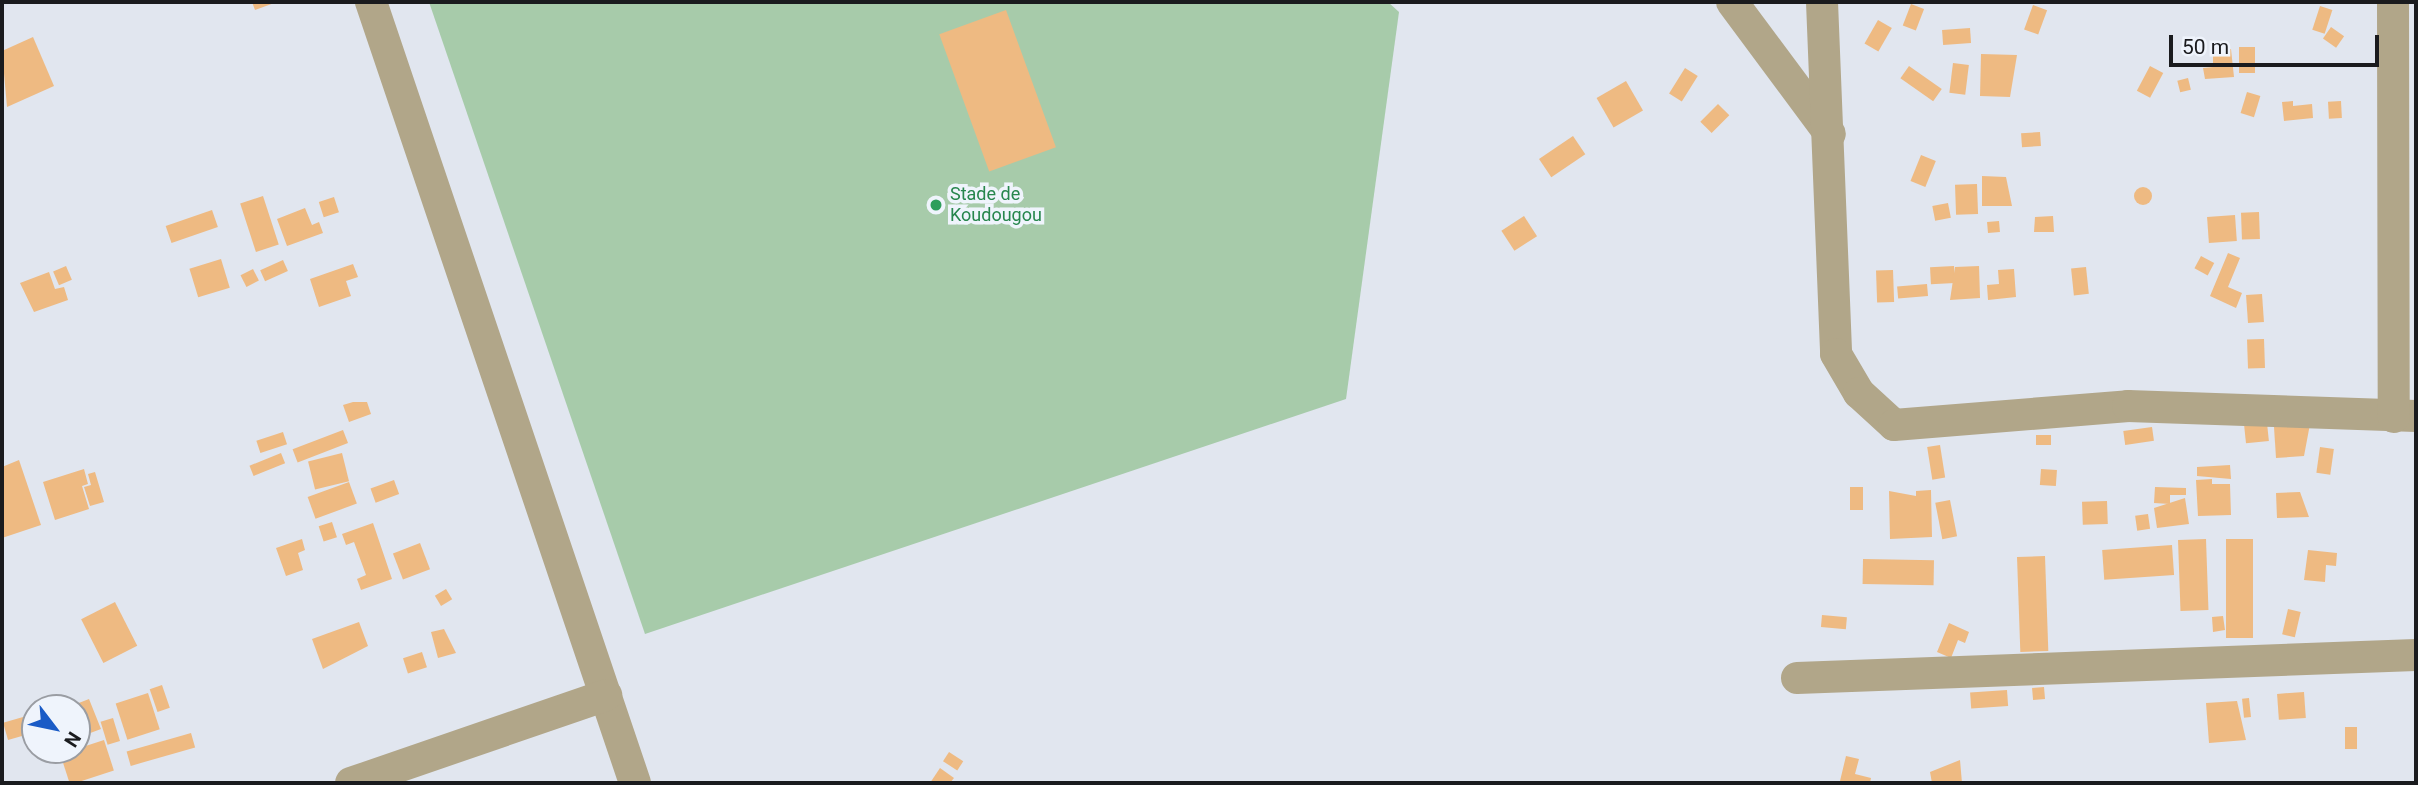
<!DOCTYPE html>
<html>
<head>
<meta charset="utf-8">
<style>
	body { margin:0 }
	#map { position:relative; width:2418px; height:785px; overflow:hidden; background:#e1e6ef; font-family:Roboto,sans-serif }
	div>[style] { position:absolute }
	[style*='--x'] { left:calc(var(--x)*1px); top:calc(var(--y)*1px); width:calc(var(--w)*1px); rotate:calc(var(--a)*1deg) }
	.green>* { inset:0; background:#a7cbaa }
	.building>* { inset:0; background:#eeba82; transform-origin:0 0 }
	.round { border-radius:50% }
	.street>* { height:32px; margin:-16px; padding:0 16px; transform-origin:16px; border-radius:16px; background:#b1a689 }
	.dots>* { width:19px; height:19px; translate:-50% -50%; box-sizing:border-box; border:4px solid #eff4fc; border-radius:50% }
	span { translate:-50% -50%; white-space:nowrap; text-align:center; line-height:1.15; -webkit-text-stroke:7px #eff4fc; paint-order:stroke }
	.leisure-label { font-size:18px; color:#27864d }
	.left { translate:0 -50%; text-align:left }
	.frame { position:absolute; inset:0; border:4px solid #1a1b1e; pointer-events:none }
	.north { position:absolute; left:21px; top:694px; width:70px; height:70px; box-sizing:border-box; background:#eff4fc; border:2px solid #9a9da3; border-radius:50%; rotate:122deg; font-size:19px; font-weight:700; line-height:28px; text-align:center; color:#1a1b1e }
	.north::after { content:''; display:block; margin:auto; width:24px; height:32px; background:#1a5bc6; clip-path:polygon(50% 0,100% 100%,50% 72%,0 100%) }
	.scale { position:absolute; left:2169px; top:35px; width:210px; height:32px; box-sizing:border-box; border:4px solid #1a1b1e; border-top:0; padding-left:9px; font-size:21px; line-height:24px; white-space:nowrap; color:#1a1b1e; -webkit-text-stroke:5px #eff4fc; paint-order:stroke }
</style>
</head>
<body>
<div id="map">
	<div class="green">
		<i style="clip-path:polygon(429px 2px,1388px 2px,1399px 12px,1346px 399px,645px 634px)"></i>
	</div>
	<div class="building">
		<i style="clip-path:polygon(252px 2px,277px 2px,255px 10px)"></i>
		<i style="left:1911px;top:4px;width:14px;height:23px;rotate:21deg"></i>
		<i style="left:2033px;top:5px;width:15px;height:26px;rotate:20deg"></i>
		<i style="left:2320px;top:6px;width:13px;height:25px;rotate:18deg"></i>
		<i style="left:1006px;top:10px;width:146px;height:71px;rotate:70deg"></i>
		<i style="left:1878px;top:20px;width:16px;height:27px;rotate:30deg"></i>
		<i style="left:2331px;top:27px;width:16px;height:14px;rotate:35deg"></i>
		<i style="left:1970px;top:28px;width:15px;height:28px;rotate:86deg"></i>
		<i style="clip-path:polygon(33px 37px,54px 86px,7px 107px,2px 51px)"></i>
		<i style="left:2239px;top:47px;width:16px;height:26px"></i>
		<i style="clip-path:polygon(2231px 49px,2234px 77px,2205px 79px,2203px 68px,2213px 67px,2213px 50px)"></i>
		<i style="clip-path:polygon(1981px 54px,2017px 55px,2010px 97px,1980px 96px)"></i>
		<i style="left:1953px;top:63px;width:16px;height:30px;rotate:7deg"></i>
		<i style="left:1909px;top:66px;width:40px;height:15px;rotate:35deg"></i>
		<i style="left:2150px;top:66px;width:15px;height:28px;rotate:28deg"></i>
		<i style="left:1685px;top:68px;width:15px;height:30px;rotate:32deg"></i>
		<i style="left:2188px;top:78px;width:12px;height:11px;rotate:76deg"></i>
		<i style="left:1626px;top:81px;width:34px;height:34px;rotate:60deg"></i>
		<i style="left:2247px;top:92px;width:14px;height:22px;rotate:17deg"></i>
		<i style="clip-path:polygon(2293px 101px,2293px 106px,2312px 104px,2313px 118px,2284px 121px,2282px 102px)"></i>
		<i style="left:2341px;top:101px;width:17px;height:13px;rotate:87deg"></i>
		<i style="left:1718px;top:104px;width:16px;height:25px;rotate:45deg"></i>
		<i style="left:2040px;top:132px;width:14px;height:19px;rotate:86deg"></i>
		<i style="left:1573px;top:136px;width:22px;height:41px;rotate:56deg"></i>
		<i style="left:1921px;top:155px;width:16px;height:28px;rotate:22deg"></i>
		<i style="clip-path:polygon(1982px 176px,2006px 177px,2012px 206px,1982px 206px)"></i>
		<i style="left:1977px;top:184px;width:30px;height:22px;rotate:88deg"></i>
		<i class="round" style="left:2134px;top:187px;width:18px;height:18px"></i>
		<i style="left:263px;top:196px;width:51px;height:24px;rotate:72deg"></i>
		<i style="left:334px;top:197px;width:16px;height:16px;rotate:72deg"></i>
		<i style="left:1948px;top:203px;width:15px;height:16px;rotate:79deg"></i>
		<i style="clip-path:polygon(305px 208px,312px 225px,319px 222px,323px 233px,287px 246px,277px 219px)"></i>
		<i style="left:212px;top:210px;width:18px;height:49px;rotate:71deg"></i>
		<i style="left:2259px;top:212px;width:27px;height:18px;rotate:88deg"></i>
		<i style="left:2235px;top:215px;width:26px;height:28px;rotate:86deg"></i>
		<i style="left:1524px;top:216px;width:24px;height:27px;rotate:57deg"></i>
		<i style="clip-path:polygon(2053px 216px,2054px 232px,2034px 232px,2035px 217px)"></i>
		<i style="left:1999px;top:221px;width:11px;height:12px;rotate:85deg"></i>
		<i style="clip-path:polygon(2228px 253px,2240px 258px,2228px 287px,2242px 293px,2236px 308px,2210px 296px)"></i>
		<i style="left:2201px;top:256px;width:15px;height:14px;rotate:28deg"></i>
		<i style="left:221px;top:259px;width:30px;height:33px;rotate:73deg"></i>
		<i style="left:283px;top:260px;width:12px;height:25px;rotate:66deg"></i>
		<i style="clip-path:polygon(353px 264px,358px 277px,346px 281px,351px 296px,319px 307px,310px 279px)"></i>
		<i style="left:66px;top:266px;width:15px;height:14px;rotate:67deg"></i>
		<i style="left:1954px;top:266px;width:17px;height:24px;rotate:87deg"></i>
		<i style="clip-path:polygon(1979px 266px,1980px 298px,1950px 300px,1955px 267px)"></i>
		<i style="left:2086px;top:267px;width:27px;height:15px;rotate:84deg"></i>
		<i style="left:253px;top:269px;width:13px;height:14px;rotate:63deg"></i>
		<i style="clip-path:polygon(2014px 269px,2016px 297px,1988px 300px,1987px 285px,1999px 284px,1998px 270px)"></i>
		<i style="left:1893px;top:270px;width:32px;height:17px;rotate:88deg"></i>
		<i style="clip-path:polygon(49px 272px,55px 289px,64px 287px,68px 300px,34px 312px,20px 283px)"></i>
		<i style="left:1927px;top:284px;width:12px;height:30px;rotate:85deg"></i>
		<i style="left:2262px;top:294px;width:28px;height:16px;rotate:86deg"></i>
		<i style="left:2264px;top:339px;width:29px;height:17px;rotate:88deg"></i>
		<i style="clip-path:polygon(353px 402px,367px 402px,371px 414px,349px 422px,343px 405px)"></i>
		<i style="left:2267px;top:423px;width:18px;height:23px;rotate:84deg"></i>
		<i style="clip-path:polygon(2310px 424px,2304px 456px,2276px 458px,2274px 427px)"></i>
		<i style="left:2152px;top:427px;width:14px;height:29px;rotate:82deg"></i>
		<i style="left:343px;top:430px;width:14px;height:54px;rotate:69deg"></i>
		<i style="left:283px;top:432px;width:13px;height:28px;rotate:72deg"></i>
		<i style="left:2036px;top:435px;width:15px;height:10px"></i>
		<i style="left:1940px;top:445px;width:33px;height:13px;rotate:81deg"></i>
		<i style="left:2320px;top:447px;width:14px;height:26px;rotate:8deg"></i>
		<i style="left:281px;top:453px;width:11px;height:34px;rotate:68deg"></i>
		<i style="left:342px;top:453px;width:29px;height:35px;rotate:76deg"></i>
		<i style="clip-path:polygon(19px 460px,41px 525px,2px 538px,2px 467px)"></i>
		<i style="clip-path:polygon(2230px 465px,2231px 479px,2197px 476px,2197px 467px)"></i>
		<i style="clip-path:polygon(84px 469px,88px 484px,82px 486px,89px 509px,55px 520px,43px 482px)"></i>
		<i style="left:2041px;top:469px;width:16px;height:16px;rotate:4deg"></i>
		<i style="clip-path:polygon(95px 472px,104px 502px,90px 506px,84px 487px,91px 485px,88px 474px)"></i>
		<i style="clip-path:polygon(2212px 479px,2212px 484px,2230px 484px,2231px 515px,2198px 516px,2196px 480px)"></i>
		<i style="left:394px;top:480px;width:15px;height:25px;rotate:70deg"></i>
		<i style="left:349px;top:482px;width:23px;height:44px;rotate:70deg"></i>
		<i style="left:1850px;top:487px;width:13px;height:23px"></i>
		<i style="clip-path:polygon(2155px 487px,2186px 488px,2186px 495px,2170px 495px,2170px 504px,2154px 503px)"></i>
		<i style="clip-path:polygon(1931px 490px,1932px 537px,1890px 539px,1889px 491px,1916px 496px,1916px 491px)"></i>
		<i style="clip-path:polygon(2300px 492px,2309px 517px,2277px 518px,2276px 493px)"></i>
		<i style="clip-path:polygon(2185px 498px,2189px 524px,2157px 528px,2154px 508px)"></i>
		<i style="left:1950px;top:500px;width:37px;height:15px;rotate:79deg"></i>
		<i style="left:2107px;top:501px;width:23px;height:25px;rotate:88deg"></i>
		<i style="left:2148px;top:514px;width:15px;height:13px;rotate:82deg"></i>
		<i style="left:332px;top:522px;width:16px;height:14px;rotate:72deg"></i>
		<i style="clip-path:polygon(373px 523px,392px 579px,361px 590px,357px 579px,366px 575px,354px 542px,346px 545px,342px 534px)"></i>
		<i style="clip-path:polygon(302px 539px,305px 550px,298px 553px,303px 570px,286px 576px,276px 548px)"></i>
		<i style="left:2206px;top:539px;width:71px;height:28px;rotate:88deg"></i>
		<i style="left:2226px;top:539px;width:27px;height:99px"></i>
		<i style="left:420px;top:543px;width:28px;height:29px;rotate:69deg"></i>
		<i style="left:2172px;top:545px;width:30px;height:70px;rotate:86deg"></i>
		<i style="clip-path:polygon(2308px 550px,2337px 553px,2336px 566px,2326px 565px,2325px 582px,2304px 580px)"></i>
		<i style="left:2045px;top:556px;width:95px;height:28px;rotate:88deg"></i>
		<i style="left:1863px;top:559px;width:71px;height:25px;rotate:1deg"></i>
		<i style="left:446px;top:589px;width:12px;height:13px;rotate:59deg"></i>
		<i style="left:115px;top:602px;width:49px;height:38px;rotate:63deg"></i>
		<i style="left:2288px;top:609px;width:13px;height:26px;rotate:13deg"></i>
		<i style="left:1822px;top:615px;width:25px;height:12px;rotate:5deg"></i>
		<i style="clip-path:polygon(2223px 616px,2225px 630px,2213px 632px,2212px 617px)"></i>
		<i style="clip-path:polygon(359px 622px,368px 646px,323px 669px,312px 639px)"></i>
		<i style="clip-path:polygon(1949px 623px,1969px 632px,1965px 643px,1958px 640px,1951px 658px,1937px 652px)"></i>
		<i style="clip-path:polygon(444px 629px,456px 653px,438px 658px,431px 632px)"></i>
		<i style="left:422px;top:652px;width:16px;height:20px;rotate:72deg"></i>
		<i style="left:162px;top:685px;width:24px;height:13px;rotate:71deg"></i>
		<i style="left:2044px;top:687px;width:12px;height:12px;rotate:85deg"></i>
		<i style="left:2007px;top:690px;width:16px;height:37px;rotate:86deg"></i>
		<i style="left:2304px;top:692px;width:26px;height:27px;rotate:86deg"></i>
		<i style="left:148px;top:693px;width:38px;height:34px;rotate:72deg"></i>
		<i style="left:2249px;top:698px;width:19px;height:7px;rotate:84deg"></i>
		<i style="clip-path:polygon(89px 699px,101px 729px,77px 738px,77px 708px,66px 708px)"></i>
		<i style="clip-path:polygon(2237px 701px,2246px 740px,2209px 743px,2206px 703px)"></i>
		<i style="left:30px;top:715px;width:18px;height:28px;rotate:74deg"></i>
		<i style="left:113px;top:718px;width:24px;height:13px;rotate:73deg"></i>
		<i style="left:2345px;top:727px;width:12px;height:22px"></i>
		<i style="left:191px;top:733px;width:15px;height:67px;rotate:74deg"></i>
		<i style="left:104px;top:740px;width:32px;height:46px;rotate:72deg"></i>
		<i style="left:949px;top:752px;width:17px;height:11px;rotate:33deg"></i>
		<i style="clip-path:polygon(1846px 756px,1859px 759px,1855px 774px,1871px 778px,1870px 783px,1840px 781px)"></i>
		<i style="clip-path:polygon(1960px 760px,1962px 783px,1932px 783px,1930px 772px)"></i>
		<i style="clip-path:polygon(940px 768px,954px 778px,950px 783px,930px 783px)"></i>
	</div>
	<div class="street">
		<i style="--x:371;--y:2;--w:824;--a:71.32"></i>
		<i style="--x:1732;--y:2;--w:164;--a:53.4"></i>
		<i style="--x:1822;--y:2;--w:352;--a:87.7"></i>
		<i style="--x:1836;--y:354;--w:45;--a:59.5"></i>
		<i style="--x:1859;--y:393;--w:47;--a:42.4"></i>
		<i style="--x:1894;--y:425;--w:235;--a:-4.6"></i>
		<i style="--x:2128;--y:406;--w:288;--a:2"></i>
		<i style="--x:2393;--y:2;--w:415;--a:89.9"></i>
		<i style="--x:1797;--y:678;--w:619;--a:-2.13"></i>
		<i style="--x:351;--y:783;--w:270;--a:-19"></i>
	</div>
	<div class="dots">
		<i style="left:936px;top:205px;background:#2e9e5b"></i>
	</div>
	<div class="leisure-label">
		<span class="left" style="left:950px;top:205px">Stade de<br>Koudougou</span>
	</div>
	<div class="frame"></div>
	<div class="north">N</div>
	<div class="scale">50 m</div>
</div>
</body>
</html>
